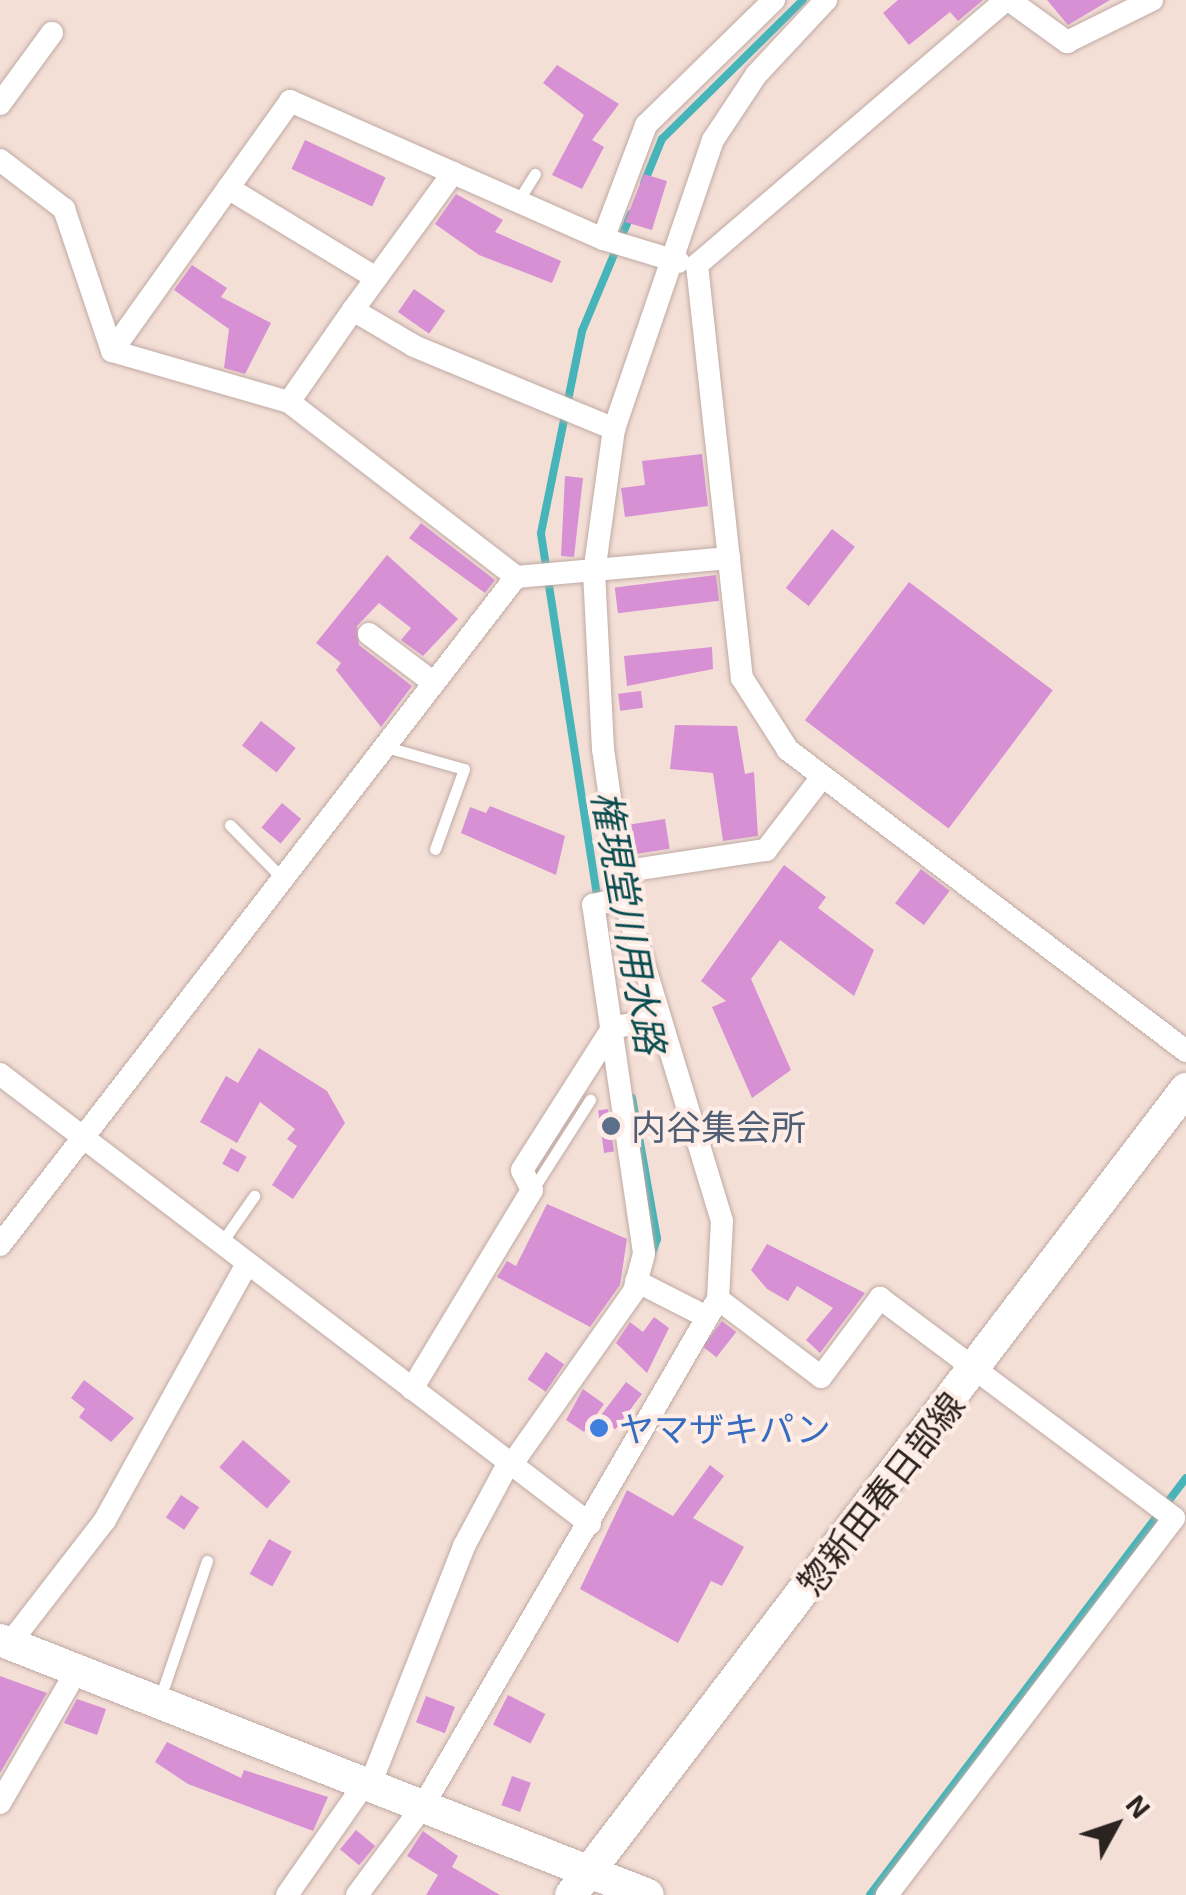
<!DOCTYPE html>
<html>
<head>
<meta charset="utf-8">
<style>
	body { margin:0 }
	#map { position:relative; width:1186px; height:1895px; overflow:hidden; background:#f4dfd7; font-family:"Exo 2","Noto Sans JP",sans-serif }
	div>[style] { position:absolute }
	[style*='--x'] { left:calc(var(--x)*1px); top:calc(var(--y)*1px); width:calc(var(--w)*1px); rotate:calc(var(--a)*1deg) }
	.stream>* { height:8px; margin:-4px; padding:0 4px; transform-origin:4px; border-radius:4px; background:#46b4b8 }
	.building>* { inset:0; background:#d790d4; transform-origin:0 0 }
	.roads { filter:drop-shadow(0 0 2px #bfaaa3) drop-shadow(0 0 2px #bfaaa3) }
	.lane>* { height:11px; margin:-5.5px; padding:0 5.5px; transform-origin:5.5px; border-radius:5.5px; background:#fff }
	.street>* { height:22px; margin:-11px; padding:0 11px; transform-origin:11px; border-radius:11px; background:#fff }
	.secondary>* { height:32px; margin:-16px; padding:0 16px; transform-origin:16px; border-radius:16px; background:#fff }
	.dots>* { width:28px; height:28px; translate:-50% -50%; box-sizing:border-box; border:5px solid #feede6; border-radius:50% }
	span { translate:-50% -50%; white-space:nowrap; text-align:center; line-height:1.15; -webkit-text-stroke:8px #feede6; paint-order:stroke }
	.service-label { font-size:35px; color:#4e5e75 }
	.left { translate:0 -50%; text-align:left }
	.shop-label { font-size:35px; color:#366cbe }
	.street-label { font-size:35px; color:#2b2320 }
	.water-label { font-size:38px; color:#094c4f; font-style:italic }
	.north { position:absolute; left:1066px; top:1775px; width:100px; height:100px; -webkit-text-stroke:8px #feede6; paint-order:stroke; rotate:50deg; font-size:28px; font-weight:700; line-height:40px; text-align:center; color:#2b2320 }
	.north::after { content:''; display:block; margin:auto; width:35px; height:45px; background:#2b2320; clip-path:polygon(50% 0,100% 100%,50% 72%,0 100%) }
</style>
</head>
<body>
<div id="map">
	<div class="stream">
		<i style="--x:644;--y:183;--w:48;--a:-67.8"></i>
		<i style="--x:662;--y:139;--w:198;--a:-44.6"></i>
		<i style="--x:598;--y:902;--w:373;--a:-98.8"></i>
		<i style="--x:541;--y:533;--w:206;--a:-78.5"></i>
		<i style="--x:582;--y:331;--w:127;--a:-67.3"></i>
		<i style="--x:632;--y:1098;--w:143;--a:79.9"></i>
		<i style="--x:657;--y:1239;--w:18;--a:109"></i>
		<i style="--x:870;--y:1895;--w:523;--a:-52.85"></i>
	</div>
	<div class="building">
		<i style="clip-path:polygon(898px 0,983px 0,958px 21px,950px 12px,909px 45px,883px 13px)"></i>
		<i style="clip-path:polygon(1047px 0,1110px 0,1068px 25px)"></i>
		<i style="clip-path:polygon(557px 65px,619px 104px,592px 140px,604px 147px,582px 189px,552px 175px,584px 115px,543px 83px)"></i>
		<i style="left:305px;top:140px;width:89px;height:32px;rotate:25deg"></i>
		<i style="clip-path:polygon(644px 174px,667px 181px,652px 230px,625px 222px)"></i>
		<i style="clip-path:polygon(456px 194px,503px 220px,495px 232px,561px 261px,552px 283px,479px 255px,435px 224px)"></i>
		<i style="clip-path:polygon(192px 265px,227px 288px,221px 297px,271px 323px,245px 374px,224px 368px,229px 329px,174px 290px)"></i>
		<i style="left:414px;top:289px;width:38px;height:28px;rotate:35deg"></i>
		<i style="clip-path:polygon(702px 454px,708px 506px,625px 517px,621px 488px,645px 485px,642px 461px)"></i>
		<i style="clip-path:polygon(565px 476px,583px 478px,574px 557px,561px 556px)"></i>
		<i style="clip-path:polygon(421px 523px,495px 580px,485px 593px,409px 538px)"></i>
		<i style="left:832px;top:529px;width:29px;height:75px;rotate:38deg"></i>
		<i style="clip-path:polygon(387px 555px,458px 619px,423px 656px,401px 640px,411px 628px,379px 603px,357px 626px,359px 645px,412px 686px,381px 727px,336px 670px,341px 663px,316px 643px)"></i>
		<i style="left:716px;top:575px;width:26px;height:102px;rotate:83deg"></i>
		<i style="left:909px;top:582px;width:180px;height:173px;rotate:37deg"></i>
		<i style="clip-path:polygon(712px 647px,713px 669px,627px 686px,624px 656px)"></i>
		<i style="left:641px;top:691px;width:17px;height:23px;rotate:83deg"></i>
		<i style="left:261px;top:721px;width:44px;height:31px;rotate:38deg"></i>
		<i style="clip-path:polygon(675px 725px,737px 726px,745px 774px,754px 772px,758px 836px,723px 841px,713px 773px,670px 769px)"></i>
		<i style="left:282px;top:803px;width:25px;height:32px;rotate:40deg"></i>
		<i style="clip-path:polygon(490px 806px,565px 836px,556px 875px,461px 833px,470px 807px,486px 813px)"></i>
		<i style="left:665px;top:819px;width:30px;height:34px;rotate:81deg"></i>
		<i style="clip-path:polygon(784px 865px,826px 897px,818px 908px,874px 950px,854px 996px,780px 940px,751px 979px,791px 1070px,752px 1098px,712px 1007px,726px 1001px,701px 981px)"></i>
		<i style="left:921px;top:869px;width:36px;height:43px;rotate:37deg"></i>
		<i style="clip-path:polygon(259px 1048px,327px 1091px,345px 1123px,293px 1199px,272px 1185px,297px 1146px,287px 1139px,295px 1129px,260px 1102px,237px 1143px,200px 1122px,226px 1076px,238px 1083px)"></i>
		<i style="left:608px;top:1109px;width:43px;height:10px;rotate:82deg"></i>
		<i style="left:231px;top:1148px;width:18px;height:18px;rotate:29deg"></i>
		<i style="clip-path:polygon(547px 1204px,627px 1239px,620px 1285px,590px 1327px,497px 1277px,507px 1261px,516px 1266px)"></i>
		<i style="clip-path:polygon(767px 1244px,865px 1293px,820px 1353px,806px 1340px,833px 1308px,797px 1286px,788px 1301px,767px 1289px,751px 1270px)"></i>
		<i style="clip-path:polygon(654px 1317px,669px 1328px,647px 1373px,616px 1343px,630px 1322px,643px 1332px)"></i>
		<i style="left:722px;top:1321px;width:18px;height:32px;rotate:38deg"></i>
		<i style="left:546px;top:1352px;width:22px;height:33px;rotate:34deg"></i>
		<i style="clip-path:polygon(84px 1380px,134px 1418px,111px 1442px,79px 1417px,85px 1409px,71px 1398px)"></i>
		<i style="left:626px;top:1382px;width:20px;height:44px;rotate:37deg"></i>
		<i style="clip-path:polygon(583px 1389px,604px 1404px,584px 1432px,566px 1420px)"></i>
		<i style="left:243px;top:1440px;width:63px;height:36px;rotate:41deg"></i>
		<i style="clip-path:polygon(710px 1465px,724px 1476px,693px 1518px,744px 1547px,722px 1586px,711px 1581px,678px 1643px,580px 1589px,627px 1490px,673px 1516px)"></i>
		<i style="left:181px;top:1495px;width:22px;height:27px;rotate:34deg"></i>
		<i style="left:269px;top:1539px;width:26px;height:40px;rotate:29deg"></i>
		<i style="clip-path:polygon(0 1676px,47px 1693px,0 1773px)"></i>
		<i style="left:508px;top:1695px;width:42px;height:33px;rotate:27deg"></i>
		<i style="left:426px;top:1696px;width:31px;height:28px;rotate:21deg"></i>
		<i style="clip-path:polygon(77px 1699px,106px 1709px,97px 1735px,64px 1723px)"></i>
		<i style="clip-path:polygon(167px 1742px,241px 1778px,244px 1770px,328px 1797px,313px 1831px,188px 1784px,155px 1762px)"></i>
		<i style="left:512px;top:1776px;width:20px;height:31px;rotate:20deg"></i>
		<i style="left:356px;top:1830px;width:25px;height:25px;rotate:40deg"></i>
		<i style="clip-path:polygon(423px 1831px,458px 1856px,452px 1867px,500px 1895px,426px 1895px,438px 1875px,407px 1856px)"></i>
	</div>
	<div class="roads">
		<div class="lane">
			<i style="--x:518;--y:201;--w:32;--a:-58"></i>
			<i style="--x:386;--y:747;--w:81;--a:15.8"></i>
			<i style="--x:464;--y:769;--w:85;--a:109.9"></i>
			<i style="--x:230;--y:825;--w:76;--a:45.5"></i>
			<i style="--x:533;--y:1189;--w:106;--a:-57.4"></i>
			<i style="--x:220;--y:1245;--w:60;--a:-55.2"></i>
			<i style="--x:160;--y:1698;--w:145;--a:-71.1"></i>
		</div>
		<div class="street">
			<i style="--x:1006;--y:0;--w:407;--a:139.4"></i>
			<i style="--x:697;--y:265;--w:415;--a:83.8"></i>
			<i style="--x:742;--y:678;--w:85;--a:57.4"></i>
			<i style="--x:788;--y:750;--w:499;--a:37.1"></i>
			<i style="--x:1009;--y:0;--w:72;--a:35.9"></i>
			<i style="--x:1067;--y:42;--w:95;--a:-26.3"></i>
			<i style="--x:0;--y:104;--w:88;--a:-53.8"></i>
			<i style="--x:0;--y:160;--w:81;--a:37.4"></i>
			<i style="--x:64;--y:209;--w:150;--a:71.3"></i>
			<i style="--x:112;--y:351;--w:184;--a:16.1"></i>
			<i style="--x:289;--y:402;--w:112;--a:-55.2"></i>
			<i style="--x:353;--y:310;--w:71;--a:30.5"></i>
			<i style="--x:414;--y:346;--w:217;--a:22.5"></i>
			<i style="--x:228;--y:188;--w:173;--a:31.3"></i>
			<i style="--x:603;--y:239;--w:122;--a:-69.3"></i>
			<i style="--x:646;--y:125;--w:179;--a:-44.3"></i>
			<i style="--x:353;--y:310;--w:170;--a:-53.9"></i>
			<i style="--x:112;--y:351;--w:307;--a:-54.5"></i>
			<i style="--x:290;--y:101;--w:342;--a:23.8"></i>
			<i style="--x:603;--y:239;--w:79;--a:16.8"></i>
			<i style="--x:289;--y:402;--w:287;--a:37.6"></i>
			<i style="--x:369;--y:634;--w:81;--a:37"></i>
			<i style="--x:620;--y:872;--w:148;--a:-8.6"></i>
			<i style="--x:766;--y:850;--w:92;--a:-52.5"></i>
			<i style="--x:0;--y:1074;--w:742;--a:37.33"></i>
			<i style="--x:0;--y:1245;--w:844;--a:-52.32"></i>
			<i style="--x:516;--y:577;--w:214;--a:-5.1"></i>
			<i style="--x:636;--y:1281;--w:80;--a:26.9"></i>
			<i style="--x:718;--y:1299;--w:129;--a:37.1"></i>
			<i style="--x:821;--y:1377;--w:99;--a:-53.2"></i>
			<i style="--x:880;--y:1298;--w:367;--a:36.8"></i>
			<i style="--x:1174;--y:1518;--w:474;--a:127.3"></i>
			<i style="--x:412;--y:1389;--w:232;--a:-58.9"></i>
			<i style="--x:532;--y:1190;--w:22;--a:-117"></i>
			<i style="--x:522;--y:1170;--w:169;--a:-57.5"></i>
			<i style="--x:613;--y:1027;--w:43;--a:-7.9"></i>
			<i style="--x:512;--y:1464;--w:212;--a:-54.8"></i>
			<i style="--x:634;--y:1291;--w:39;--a:-75"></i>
			<i style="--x:644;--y:1253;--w:352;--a:-98.3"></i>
			<i style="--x:593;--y:905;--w:32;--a:-13"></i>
			<i style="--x:10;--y:1643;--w:155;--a:-52.3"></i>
			<i style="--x:105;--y:1520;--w:291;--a:-61"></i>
			<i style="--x:370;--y:1785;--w:257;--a:-68.5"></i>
			<i style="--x:464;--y:1546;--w:95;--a:-61.8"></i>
			<i style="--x:0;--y:1803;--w:154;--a:-59.9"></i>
			<i style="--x:287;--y:1895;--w:136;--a:-55.1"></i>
			<i style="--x:357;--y:1895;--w:111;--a:-53.4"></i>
			<i style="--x:423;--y:1806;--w:587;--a:-59.81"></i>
			<i style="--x:718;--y:1299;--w:78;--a:-87.1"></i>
			<i style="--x:722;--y:1221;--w:338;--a:-106.9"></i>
			<i style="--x:624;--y:898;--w:150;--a:-98"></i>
			<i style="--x:603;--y:749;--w:176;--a:-92.9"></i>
			<i style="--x:594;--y:573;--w:145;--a:-82.1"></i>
			<i style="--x:614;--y:429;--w:305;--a:-71.1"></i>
			<i style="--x:713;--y:140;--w:78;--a:-56.5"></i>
			<i style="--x:756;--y:75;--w:103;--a:-47"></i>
		</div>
		<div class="secondary">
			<i style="--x:0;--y:1640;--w:696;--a:21.48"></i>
			<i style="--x:571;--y:1895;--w:1014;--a:-52.66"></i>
		</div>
	</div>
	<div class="dots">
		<i style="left:611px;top:1126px;background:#5c6f8a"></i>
		<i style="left:599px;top:1428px;background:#3f7fe0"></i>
	</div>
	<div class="service-label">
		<span class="left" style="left:631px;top:1126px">内谷集会所</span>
	</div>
	<div class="shop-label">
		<span class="left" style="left:619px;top:1428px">ヤマザキパン</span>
	</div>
	<div class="street-label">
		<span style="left:880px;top:1493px;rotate:-52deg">惣新田春日部線</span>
	</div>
	<div class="water-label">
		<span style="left:629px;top:922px;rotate:80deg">権現堂川用水路</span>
	</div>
	<div class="north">N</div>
</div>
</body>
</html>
